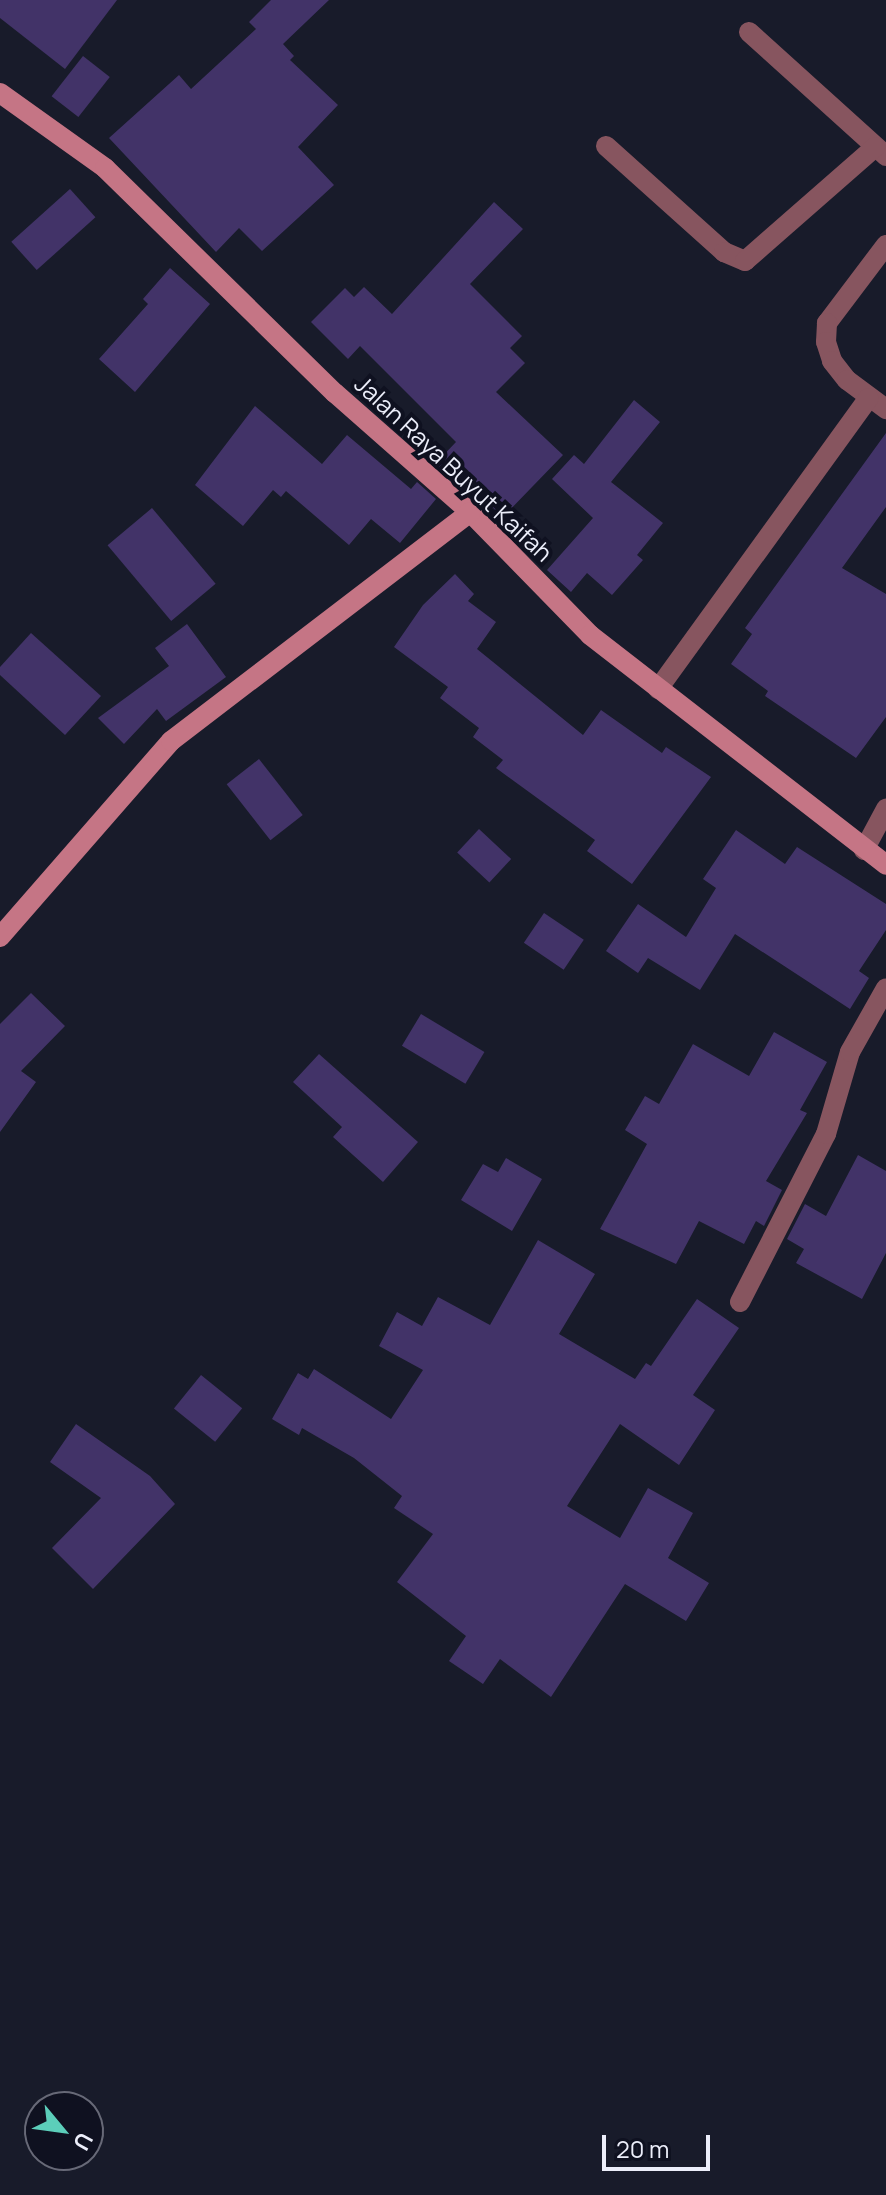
<!DOCTYPE html>
<html>
<head>
<meta charset="utf-8">
<style>
	body { margin:0 }
	#map { position:relative; width:886px; height:2195px; overflow:hidden; background:#181b2a; font-family:Manrope,sans-serif }
	div>[style] { position:absolute }
	[style*='--x'] { left:calc(var(--x)*1px); top:calc(var(--y)*1px); width:calc(var(--w)*1px); rotate:calc(var(--a)*1deg) }
	.building>* { inset:0; background:#423368; transform-origin:0 0 }
	.street>* { height:20px; margin:-10px; padding:0 10px; transform-origin:10px; border-radius:10px; background:#87555f }
	.secondary>* { height:20px; margin:-10px; padding:0 10px; transform-origin:10px; border-radius:10px; background:#c57585 }
	span { translate:-50% -50%; white-space:nowrap; text-align:center; line-height:1.15; -webkit-text-stroke:8px #0f1120; paint-order:stroke }
	.street-label { font-size:24px; color:#eceefa }
	.north { position:absolute; left:24px; top:2091px; width:80px; height:80px; box-sizing:border-box; background:#0f1120; border:2px solid #676977; border-radius:50%; rotate:119deg; font-size:22px; font-weight:700; line-height:32px; text-align:center; color:#eceefa }
	.north::after { content:''; display:block; margin:auto; width:28px; height:36px; background:#5cceba; clip-path:polygon(50% 0,100% 100%,50% 72%,0 100%) }
	.scale { position:absolute; left:602px; top:2135px; width:108px; height:36px; box-sizing:border-box; border:4px solid #eceefa; border-top:0; padding-left:10px; font-size:24px; line-height:28px; white-space:nowrap; color:#eceefa; -webkit-text-stroke:6px #0f1120; paint-order:stroke }
</style>
</head>
<body>
<div id="map">
	<div class="building">
		<i style="clip-path:polygon(0 0,117px 0,65px 69px,0 18px)"></i>
		<i style="clip-path:polygon(271px 0,329px 0,283px 44px,294px 56px,290px 60px,338px 105px,298px 147px,334px 185px,262px 251px,239px 228px,216px 252px,109px 138px,179px 75px,191px 89px,256px 29px,249px 22px)"></i>
		<i style="left:83px;top:56px;width:34px;height:51px;rotate:38deg"></i>
		<i style="left:70px;top:189px;width:38px;height:79px;rotate:48deg"></i>
		<i style="clip-path:polygon(494px 202px,523px 229px,470px 284px,522px 336px,510px 348px,525px 363px,496px 392px,563px 455px,503px 517px,457px 474px,453px 479px,435px 464px,456px 442px,360px 346px,348px 359px,311px 322px,345px 288px,354px 297px,364px 287px,392px 314px)"></i>
		<i style="clip-path:polygon(170px 268px,210px 304px,135px 392px,99px 359px,148px 304px,143px 299px)"></i>
		<i style="clip-path:polygon(634px 400px,660px 422px,611px 482px,663px 523px,637px 555px,643px 560px,612px 595px,587px 573px,571px 592px,547px 570px,593px 518px,552px 479px,574px 455px,584px 464px)"></i>
		<i style="clip-path:polygon(255px 406px,322px 464px,347px 435px,411px 489px,417px 482px,436px 499px,400px 543px,371px 519px,349px 545px,286px 491px,281px 497px,273px 490px,243px 526px,195px 485px)"></i>
		<i style="clip-path:polygon(886px 433px,886px 507px,842px 568px,886px 594px,886px 717px,856px 758px,765px 696px,768px 691px,731px 664px,752px 634px,745px 628px)"></i>
		<i style="left:152px;top:508px;width:99px;height:58px;rotate:50deg"></i>
		<i style="clip-path:polygon(455px 574px,474px 594px,468px 601px,496px 622px,477px 649px,583px 735px,601px 710px,662px 753px,666px 747px,711px 777px,632px 884px,587px 851px,595px 840px,496px 768px,503px 760px,473px 737px,479px 728px,440px 698px,448px 687px,394px 647px,423px 605px)"></i>
		<i style="clip-path:polygon(187px 624px,226px 677px,166px 721px,157px 709px,124px 744px,98px 718px,169px 666px,155px 648px)"></i>
		<i style="clip-path:polygon(31px 633px,101px 696px,65px 735px,0 675px,0 667px)"></i>
		<i style="left:259px;top:759px;width:71px;height:41px;rotate:52deg"></i>
		<i style="left:479px;top:829px;width:44px;height:32px;rotate:43deg"></i>
		<i style="clip-path:polygon(736px 830px,785px 864px,797px 847px,886px 904px,886px 930px,859px 971px,869px 978px,850px 1009px,735px 934px,700px 990px,648px 958px,638px 973px,606px 951px,638px 904px,686px 937px,716px 888px,703px 879px)"></i>
		<i style="left:544px;top:913px;width:48px;height:36px;rotate:34deg"></i>
		<i style="clip-path:polygon(31px 993px,65px 1026px,21px 1071px,36px 1082px,0 1132px,0 1024px)"></i>
		<i style="left:421px;top:1014px;width:74px;height:37px;rotate:31deg"></i>
		<i style="clip-path:polygon(774px 1032px,827px 1062px,800px 1110px,807px 1113px,766px 1181px,782px 1190px,764px 1226px,756px 1221px,744px 1244px,699px 1221px,676px 1264px,600px 1229px,647px 1144px,625px 1130px,645px 1096px,659px 1104px,693px 1044px,749px 1076px)"></i>
		<i style="clip-path:polygon(319px 1054px,418px 1142px,383px 1182px,333px 1137px,342px 1127px,293px 1082px)"></i>
		<i style="clip-path:polygon(858px 1155px,886px 1171px,886px 1253px,862px 1299px,796px 1263px,804px 1249px,787px 1239px,805px 1204px,826px 1216px)"></i>
		<i style="clip-path:polygon(506px 1158px,542px 1179px,512px 1231px,461px 1200px,483px 1164px,498px 1172px)"></i>
		<i style="clip-path:polygon(538px 1240px,595px 1274px,559px 1334px,635px 1379px,646px 1363px,651px 1366px,697px 1299px,739px 1328px,693px 1395px,715px 1410px,679px 1465px,620px 1424px,567px 1506px,620px 1538px,648px 1488px,693px 1513px,668px 1558px,709px 1583px,686px 1621px,625px 1584px,551px 1697px,500px 1659px,483px 1684px,449px 1661px,466px 1636px,397px 1582px,433px 1534px,394px 1508px,402px 1496px,354px 1458px,302px 1428px,299px 1435px,272px 1419px,298px 1373px,308px 1379px,314px 1369px,391px 1419px,423px 1370px,379px 1346px,397px 1312px,422px 1326px,438px 1297px,490px 1325px)"></i>
		<i style="left:201px;top:1375px;width:53px;height:43px;rotate:39deg"></i>
		<i style="clip-path:polygon(76px 1424px,150px 1476px,175px 1504px,93px 1589px,52px 1548px,101px 1498px,50px 1462px)"></i>
	</div>
	<div class="street">
		<i style="--x:749;--y:32;--w:185;--a:42.1"></i>
		<i style="--x:606;--y:146;--w:159;--a:41.9"></i>
		<i style="--x:724;--y:252;--w:23;--a:23"></i>
		<i style="--x:745;--y:261;--w:173;--a:-41.2"></i>
		<i style="--x:886;--y:245;--w:98;--a:127.1"></i>
		<i style="--x:827;--y:323;--w:19;--a:93"></i>
		<i style="--x:826;--y:342;--w:20;--a:72"></i>
		<i style="--x:832;--y:361;--w:24;--a:52"></i>
		<i style="--x:847;--y:380;--w:49;--a:36.6"></i>
		<i style="--x:658;--y:689;--w:359;--a:-54.1"></i>
		<i style="--x:864;--y:850;--w:47;--a:-61.8"></i>
		<i style="--x:740;--y:1302;--w:189;--a:-62.9"></i>
		<i style="--x:826;--y:1134;--w:85;--a:-73.7"></i>
		<i style="--x:850;--y:1052;--w:73;--a:-60.6"></i>
	</div>
	<div class="secondary">
		<i style="--x:0;--y:93;--w:129;--a:35.5"></i>
		<i style="--x:105;--y:168;--w:322;--a:44.4"></i>
		<i style="--x:335;--y:393;--w:180;--a:41.4"></i>
		<i style="--x:470;--y:512;--w:172;--a:45.7"></i>
		<i style="--x:590;--y:635;--w:375;--a:37.8"></i>
		<i style="--x:0;--y:937;--w:260;--a:-48.9"></i>
		<i style="--x:171;--y:741;--w:377;--a:-37.4"></i>
	</div>
	<div class="street-label">
		<span style="left:454px;top:468px;rotate:43deg">Jalan Raya Buyut Kaifah</span>
	</div>
	<div class="north">U</div>
	<div class="scale">20 m</div>
</div>
</body>
</html>
